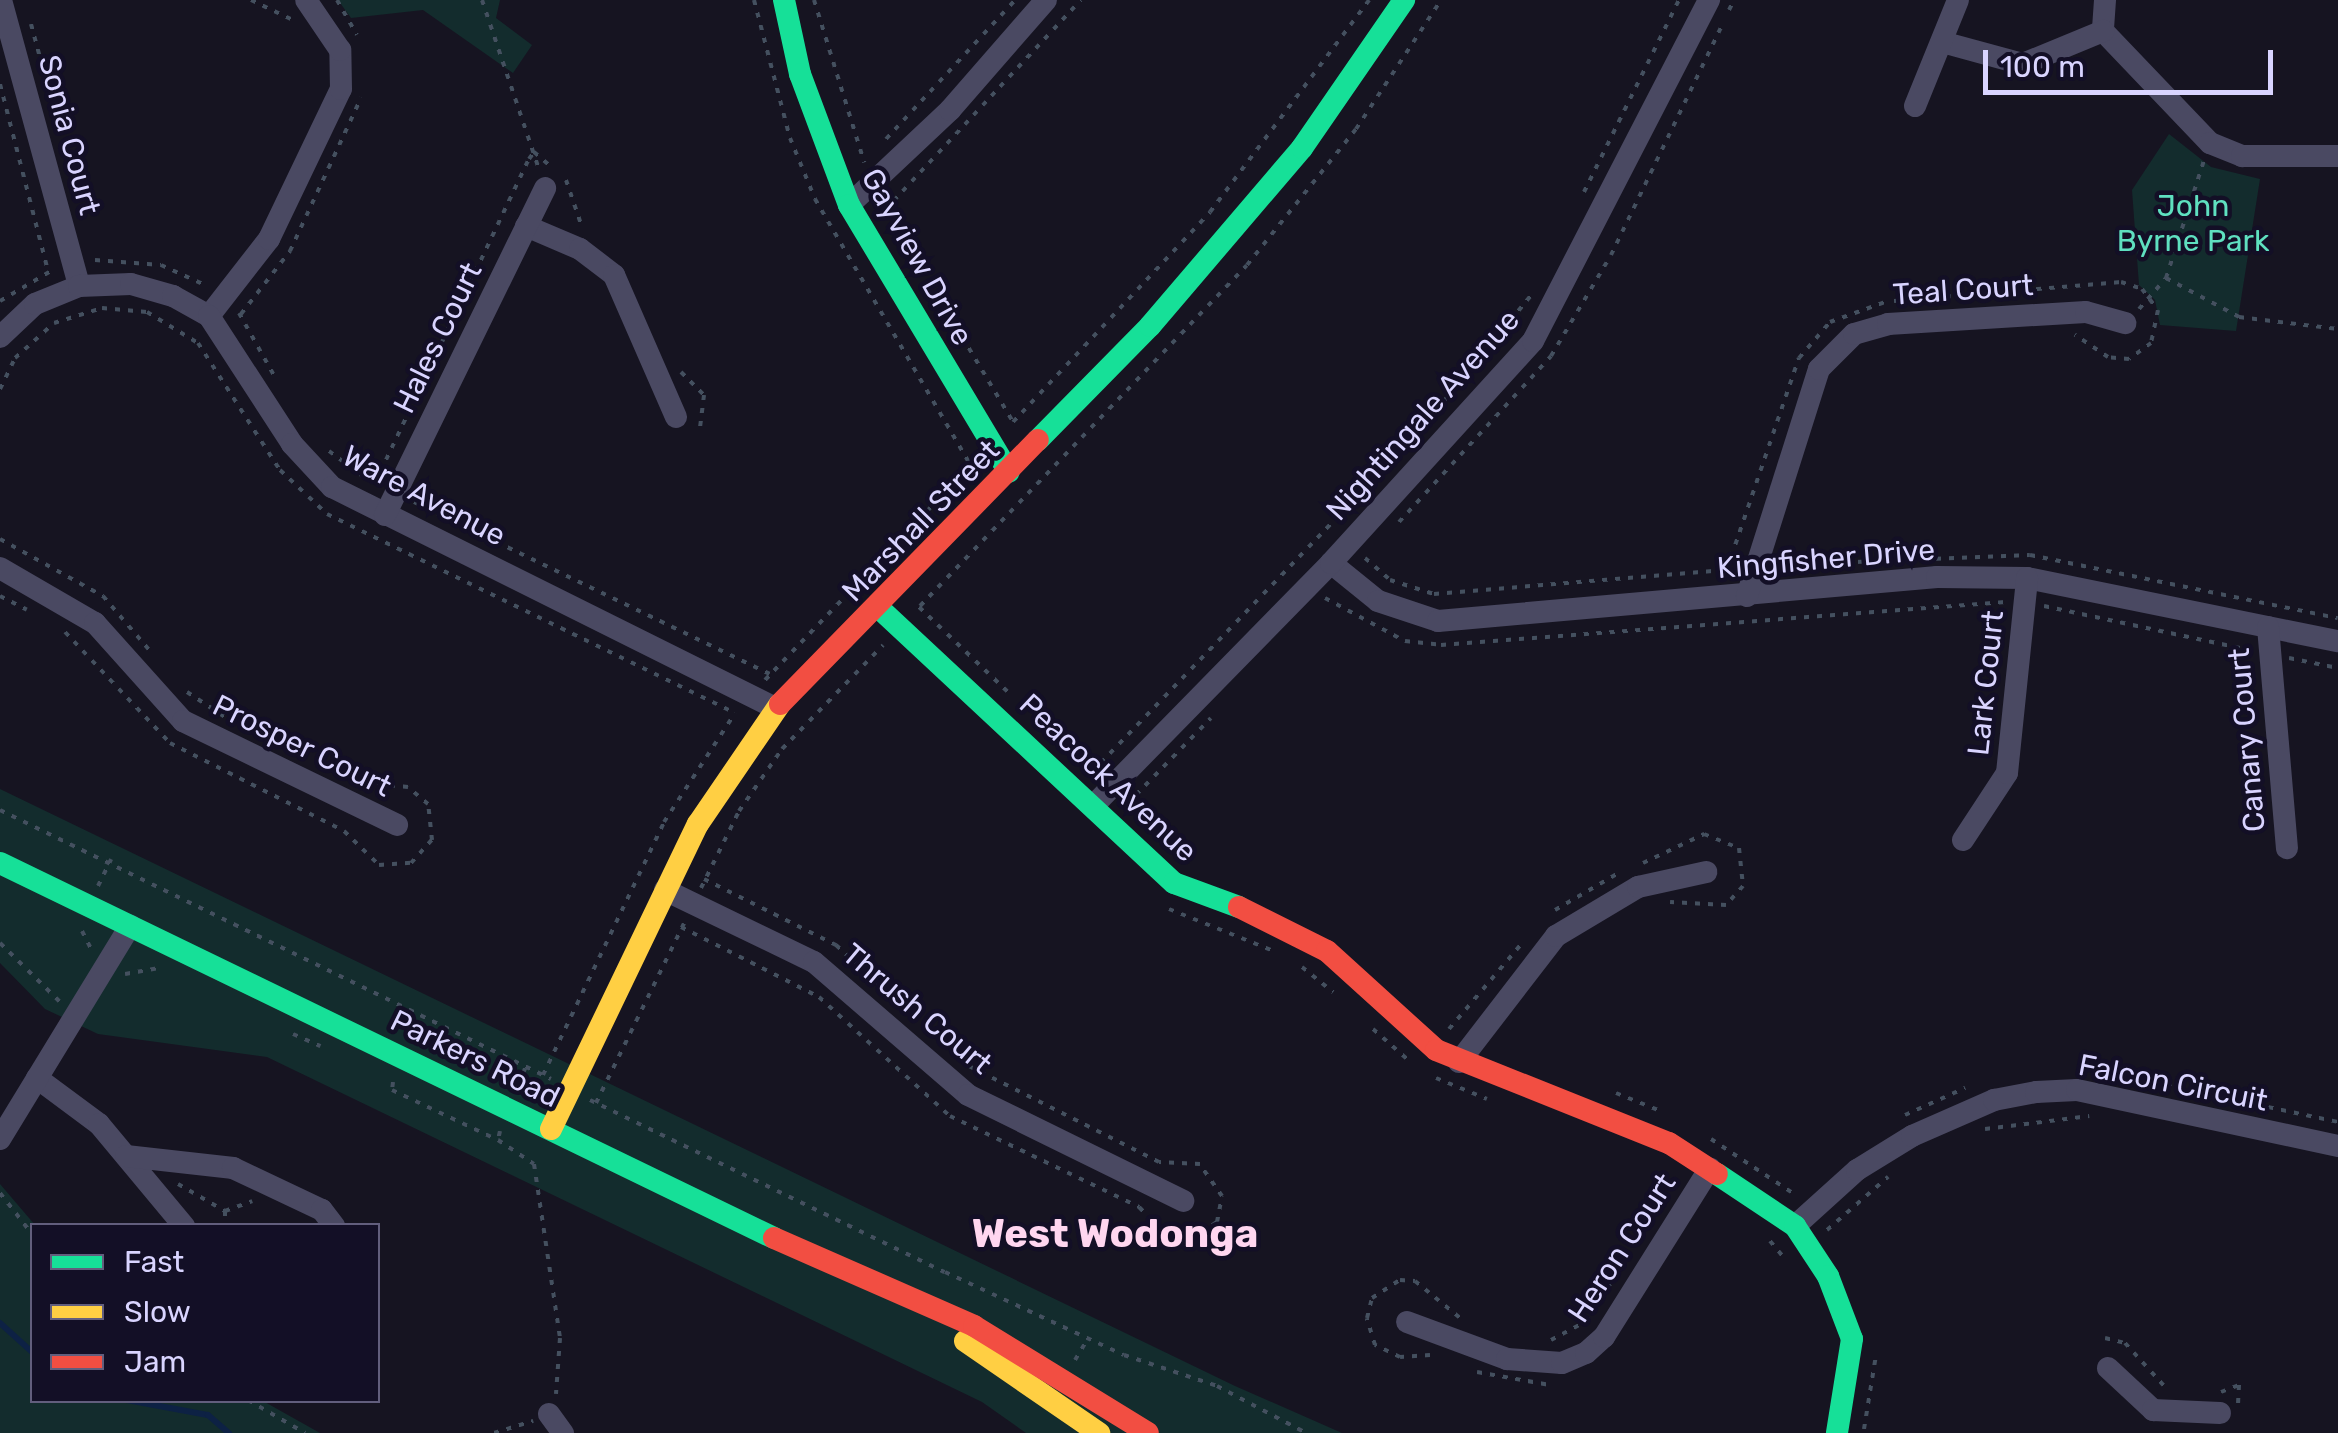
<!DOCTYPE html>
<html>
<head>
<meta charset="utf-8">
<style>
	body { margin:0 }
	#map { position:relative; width:2338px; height:1433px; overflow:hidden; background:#161421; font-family:Rubik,sans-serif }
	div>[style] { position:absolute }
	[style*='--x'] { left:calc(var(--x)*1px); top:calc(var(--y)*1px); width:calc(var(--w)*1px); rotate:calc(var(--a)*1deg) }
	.green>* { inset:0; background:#132c2d }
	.stream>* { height:6px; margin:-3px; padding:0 3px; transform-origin:3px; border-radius:3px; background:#0d2144 }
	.path>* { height:4px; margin-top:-2px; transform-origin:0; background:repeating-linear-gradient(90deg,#44505f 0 5px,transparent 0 13px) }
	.street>* { height:22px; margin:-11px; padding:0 11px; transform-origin:11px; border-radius:11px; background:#4a4962 }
	.fast>* { height:22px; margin:-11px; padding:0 11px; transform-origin:11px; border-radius:11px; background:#16e098 }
	.slow>* { height:22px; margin:-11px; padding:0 11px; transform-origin:11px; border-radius:11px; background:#ffcf43 }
	.jam>* { height:22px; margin:-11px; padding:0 11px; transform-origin:11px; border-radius:11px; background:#f24e42 }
	span { translate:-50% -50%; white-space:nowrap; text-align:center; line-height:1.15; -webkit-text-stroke:9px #130f26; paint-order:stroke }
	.street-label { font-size:30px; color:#d9d4ff }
	.park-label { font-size:30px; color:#5fe0c0 }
	.district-label { font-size:40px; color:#ffd6f0; font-weight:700 }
	.legend { position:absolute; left:30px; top:1223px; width:350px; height:180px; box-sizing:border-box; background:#130f26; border:2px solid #625e7d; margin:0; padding:12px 18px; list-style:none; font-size:30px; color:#d9d4ff }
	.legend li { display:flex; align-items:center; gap:20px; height:50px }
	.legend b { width:50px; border:2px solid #625e7d }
	.scale { position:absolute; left:1983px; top:50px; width:290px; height:45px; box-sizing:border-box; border:5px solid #d9d4ff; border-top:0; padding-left:12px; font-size:30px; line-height:35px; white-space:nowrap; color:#d9d4ff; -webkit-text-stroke:8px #130f26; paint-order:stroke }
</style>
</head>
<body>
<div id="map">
	<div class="green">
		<i style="clip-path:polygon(338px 0,500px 0,496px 18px,532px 45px,513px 73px,423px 10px,351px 18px)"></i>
		<i style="clip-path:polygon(2169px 134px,2211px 167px,2260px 179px,2236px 331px,2160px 325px,2155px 300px,2139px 285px,2132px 190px)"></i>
		<i style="clip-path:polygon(0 789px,1235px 1386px,1342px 1433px,1026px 1433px,982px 1402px,267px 1057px,98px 1034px,45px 1009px,0 963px)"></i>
		<i style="clip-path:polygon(0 1184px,35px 1225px,32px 1400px,263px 1401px,320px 1433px,0 1433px)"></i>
	</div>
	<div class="stream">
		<i style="--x:0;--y:1323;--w:43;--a:42.2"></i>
		<i style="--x:127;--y:1400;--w:82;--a:10.5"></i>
		<i style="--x:208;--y:1415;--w:28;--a:41"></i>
	</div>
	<div class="path">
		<i style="--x:251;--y:0;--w:47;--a:25.5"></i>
		<i style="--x:337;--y:0;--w:40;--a:60.3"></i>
		<i style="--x:482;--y:0;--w:178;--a:71.4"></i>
		<i style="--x:754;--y:0;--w:143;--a:75.4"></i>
		<i style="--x:790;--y:138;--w:66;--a:67.7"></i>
		<i style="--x:815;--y:199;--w:309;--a:59.7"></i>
		<i style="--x:814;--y:0;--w:170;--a:72.8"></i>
		<i style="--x:1729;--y:10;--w:11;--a:-63"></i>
		<i style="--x:31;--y:24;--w:35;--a:75"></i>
		<i style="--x:0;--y:84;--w:193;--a:75.6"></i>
		<i style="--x:886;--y:139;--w:190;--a:-47.1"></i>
		<i style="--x:566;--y:180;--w:50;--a:71.2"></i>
		<i style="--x:1584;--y:192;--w:214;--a:-63.7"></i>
		<i style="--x:882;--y:203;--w:255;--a:59.1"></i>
		<i style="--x:1013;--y:422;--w:288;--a:-46.8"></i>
		<i style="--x:1210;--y:212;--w:265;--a:-53.1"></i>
		<i style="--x:885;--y:210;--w:287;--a:-47"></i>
		<i style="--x:95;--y:260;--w:66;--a:4.3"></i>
		<i style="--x:161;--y:265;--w:48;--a:24.4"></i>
		<i style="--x:2166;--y:278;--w:83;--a:28.1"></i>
		<i style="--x:2239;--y:317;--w:100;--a:6.9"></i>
		<i style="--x:0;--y:301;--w:59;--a:-30.5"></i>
		<i style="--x:1894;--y:301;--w:228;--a:-4.8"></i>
		<i style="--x:2121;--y:282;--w:22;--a:18"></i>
		<i style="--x:2142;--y:289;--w:26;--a:53"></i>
		<i style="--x:2158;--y:310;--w:34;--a:102"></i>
		<i style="--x:2151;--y:343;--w:27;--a:144"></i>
		<i style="--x:2129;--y:359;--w:21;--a:-175"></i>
		<i style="--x:2108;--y:357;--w:40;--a:-146"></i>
		<i style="--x:2139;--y:309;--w:41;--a:-48.9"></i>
		<i style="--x:2166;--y:278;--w:124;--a:-72.1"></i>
		<i style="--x:239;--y:313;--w:76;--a:60.7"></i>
		<i style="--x:241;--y:314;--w:80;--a:-52.1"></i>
		<i style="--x:290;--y:251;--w:169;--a:-65.1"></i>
		<i style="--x:681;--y:372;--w:33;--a:45"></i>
		<i style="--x:704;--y:395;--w:38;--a:97"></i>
		<i style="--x:0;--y:389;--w:34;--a:-64"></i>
		<i style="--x:15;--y:358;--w:52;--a:-41.9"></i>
		<i style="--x:54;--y:323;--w:50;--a:-17.4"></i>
		<i style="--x:102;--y:308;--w:45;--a:5.1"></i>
		<i style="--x:147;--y:312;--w:60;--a:31.3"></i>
		<i style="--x:198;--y:343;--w:151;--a:57.2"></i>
		<i style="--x:280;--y:470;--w:64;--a:43.1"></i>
		<i style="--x:327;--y:514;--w:454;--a:26"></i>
		<i style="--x:329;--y:451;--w:45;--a:36.9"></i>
		<i style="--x:375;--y:483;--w:359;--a:-64.6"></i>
		<i style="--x:529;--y:159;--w:9;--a:-54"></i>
		<i style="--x:534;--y:152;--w:23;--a:41"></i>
		<i style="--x:414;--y:502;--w:395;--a:25.8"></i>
		<i style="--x:1399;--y:522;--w:225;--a:-47.5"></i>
		<i style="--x:1551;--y:356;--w:117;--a:-59.3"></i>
		<i style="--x:1611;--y:255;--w:258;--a:-64.2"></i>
		<i style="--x:0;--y:539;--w:118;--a:29"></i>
		<i style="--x:103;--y:596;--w:74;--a:49.4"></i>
		<i style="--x:1365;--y:558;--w:33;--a:41"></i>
		<i style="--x:1390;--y:580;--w:46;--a:17.7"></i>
		<i style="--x:1434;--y:594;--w:295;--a:-4.7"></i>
		<i style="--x:1780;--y:565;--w:250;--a:-2.3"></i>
		<i style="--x:2030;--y:555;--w:314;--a:11.6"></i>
		<i style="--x:1727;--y:569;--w:223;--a:-71.2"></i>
		<i style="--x:1799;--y:358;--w:48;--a:-49.3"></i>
		<i style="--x:1830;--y:322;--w:59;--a:-20"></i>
		<i style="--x:0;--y:596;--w:30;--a:27"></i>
		<i style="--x:1325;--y:598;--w:91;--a:28.3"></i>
		<i style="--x:1405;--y:641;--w:36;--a:6"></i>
		<i style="--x:1441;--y:645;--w:566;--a:-4.36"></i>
		<i style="--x:920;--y:606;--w:472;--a:-46.2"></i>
		<i style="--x:1247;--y:265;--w:174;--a:-51.3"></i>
		<i style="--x:1356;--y:129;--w:154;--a:-56.6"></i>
		<i style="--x:2044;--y:606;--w:211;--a:12.1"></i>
		<i style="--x:919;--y:607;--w:123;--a:43.7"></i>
		<i style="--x:65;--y:632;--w:153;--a:46.6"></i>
		<i style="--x:170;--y:743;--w:195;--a:26.8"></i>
		<i style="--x:344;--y:831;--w:49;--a:44.2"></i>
		<i style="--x:379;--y:865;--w:32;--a:-4"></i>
		<i style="--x:411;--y:863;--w:31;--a:-48"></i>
		<i style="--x:432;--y:840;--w:36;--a:-96"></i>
		<i style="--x:428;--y:804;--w:26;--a:-140"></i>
		<i style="--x:408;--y:787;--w:48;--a:-174.1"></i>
		<i style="--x:2289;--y:658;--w:50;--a:11.5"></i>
		<i style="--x:765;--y:680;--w:305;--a:-46.2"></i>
		<i style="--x:187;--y:692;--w:45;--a:33.3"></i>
		<i style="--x:1092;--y:772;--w:460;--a:-46.1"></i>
		<i style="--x:1411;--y:441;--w:190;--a:-50.5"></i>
		<i style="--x:1127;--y:804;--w:120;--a:-45.7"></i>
		<i style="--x:0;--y:810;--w:613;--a:26.02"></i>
		<i style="--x:1643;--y:863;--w:68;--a:-25.4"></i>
		<i style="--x:1704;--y:834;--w:38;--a:22"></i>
		<i style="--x:1739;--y:848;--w:38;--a:84"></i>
		<i style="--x:1743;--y:886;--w:25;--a:132"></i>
		<i style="--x:1726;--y:905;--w:56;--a:-176.9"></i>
		<i style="--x:704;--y:879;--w:148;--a:26.6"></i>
		<i style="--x:836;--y:945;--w:142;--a:42.7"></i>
		<i style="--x:98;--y:886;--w:30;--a:-64"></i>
		<i style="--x:701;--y:888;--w:86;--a:-63.7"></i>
		<i style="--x:739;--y:811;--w:75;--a:-55.3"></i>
		<i style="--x:782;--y:749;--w:145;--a:-45.8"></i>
		<i style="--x:1169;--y:909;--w:115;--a:21.9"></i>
		<i style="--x:1555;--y:910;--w:75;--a:-30.3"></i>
		<i style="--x:681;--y:927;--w:155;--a:26.9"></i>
		<i style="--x:819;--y:997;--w:177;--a:42.3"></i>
		<i style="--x:950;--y:1116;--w:210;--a:25.7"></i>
		<i style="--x:1139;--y:1207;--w:42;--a:46"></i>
		<i style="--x:1168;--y:1237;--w:23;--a:7"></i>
		<i style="--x:1191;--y:1240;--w:32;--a:-35"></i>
		<i style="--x:1217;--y:1222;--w:26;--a:-79"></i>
		<i style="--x:1222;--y:1196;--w:39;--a:-125"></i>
		<i style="--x:1200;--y:1164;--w:41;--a:-177.2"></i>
		<i style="--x:1159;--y:1162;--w:213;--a:-153.2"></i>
		<i style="--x:82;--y:931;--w:20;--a:63"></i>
		<i style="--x:0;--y:943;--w:86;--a:44.5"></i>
		<i style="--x:1302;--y:967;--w:40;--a:39"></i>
		<i style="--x:125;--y:974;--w:36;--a:-10"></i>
		<i style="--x:1373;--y:1029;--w:45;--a:41.4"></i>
		<i style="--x:1449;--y:1029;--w:116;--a:-49.6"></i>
		<i style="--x:293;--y:1034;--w:30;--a:24"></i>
		<i style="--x:2103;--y:1072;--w:240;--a:12"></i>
		<i style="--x:543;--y:1075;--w:280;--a:-64.4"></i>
		<i style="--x:664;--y:822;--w:130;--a:-56.9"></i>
		<i style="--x:1436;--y:1078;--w:55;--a:22.4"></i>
		<i style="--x:393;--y:1082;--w:8;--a:97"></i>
		<i style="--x:392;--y:1090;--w:117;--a:25.3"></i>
		<i style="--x:518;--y:1085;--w:21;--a:-67"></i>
		<i style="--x:1616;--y:1093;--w:45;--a:22"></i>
		<i style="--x:590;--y:1100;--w:394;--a:25.9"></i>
		<i style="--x:945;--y:1272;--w:197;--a:24.9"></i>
		<i style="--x:1124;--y:1355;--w:98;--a:18.4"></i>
		<i style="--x:1217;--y:1386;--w:101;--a:27.8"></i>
		<i style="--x:596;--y:1103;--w:200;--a:-63.9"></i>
		<i style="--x:1905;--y:1115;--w:66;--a:-24.2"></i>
		<i style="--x:1985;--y:1129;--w:105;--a:-7.1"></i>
		<i style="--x:500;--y:1131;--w:9;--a:103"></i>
		<i style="--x:498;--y:1140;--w:43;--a:33.7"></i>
		<i style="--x:534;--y:1164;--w:176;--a:81.5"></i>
		<i style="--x:560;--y:1338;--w:56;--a:94.1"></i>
		<i style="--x:1711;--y:1139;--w:100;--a:33.5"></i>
		<i style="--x:178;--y:1184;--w:54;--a:29.9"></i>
		<i style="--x:225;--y:1211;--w:15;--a:90"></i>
		<i style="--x:0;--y:1193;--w:52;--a:52"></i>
		<i style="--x:225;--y:1211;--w:29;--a:-20"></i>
		<i style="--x:1827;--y:1230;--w:81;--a:-41"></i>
		<i style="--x:1770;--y:1241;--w:25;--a:50"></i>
		<i style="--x:2105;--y:1338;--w:21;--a:14"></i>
		<i style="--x:2125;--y:1343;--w:62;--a:47.6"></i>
		<i style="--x:1551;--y:1340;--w:40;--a:-28"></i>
		<i style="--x:1586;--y:1321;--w:55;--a:-56.9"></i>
		<i style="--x:1430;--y:1355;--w:30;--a:176"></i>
		<i style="--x:1400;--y:1357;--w:28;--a:-154"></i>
		<i style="--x:1375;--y:1345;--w:28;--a:-107"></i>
		<i style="--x:1367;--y:1318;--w:21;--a:-76"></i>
		<i style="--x:1372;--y:1298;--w:33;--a:-33"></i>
		<i style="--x:1400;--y:1280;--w:15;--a:4"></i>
		<i style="--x:1415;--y:1281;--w:58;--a:39.4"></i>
		<i style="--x:1075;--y:1360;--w:26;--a:-59"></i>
		<i style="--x:1477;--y:1372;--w:74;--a:10.1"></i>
		<i style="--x:2221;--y:1392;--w:19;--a:-21"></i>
		<i style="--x:2239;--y:1385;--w:20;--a:93"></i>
		<i style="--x:248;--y:1400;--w:66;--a:30.1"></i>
		<i style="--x:1864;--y:1429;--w:75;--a:-80.8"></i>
		<i style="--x:494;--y:1433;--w:41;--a:-17.1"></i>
	</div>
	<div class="street">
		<i style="--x:1;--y:0;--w:296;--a:74.7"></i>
		<i style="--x:2105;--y:0;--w:31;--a:94"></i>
		<i style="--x:2103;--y:31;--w:155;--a:46.3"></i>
		<i style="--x:2210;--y:143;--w:35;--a:22"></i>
		<i style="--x:2242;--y:156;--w:96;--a:0"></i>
		<i style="--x:1942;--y:42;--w:84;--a:15.2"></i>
		<i style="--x:2023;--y:64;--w:87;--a:-22.4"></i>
		<i style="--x:1915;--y:106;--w:114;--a:-67.9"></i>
		<i style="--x:849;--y:205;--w:139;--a:-43.2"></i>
		<i style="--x:950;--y:110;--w:146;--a:-48.9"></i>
		<i style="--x:526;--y:226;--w:59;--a:23.1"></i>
		<i style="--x:580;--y:249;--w:43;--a:37.4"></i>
		<i style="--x:614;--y:275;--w:155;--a:66.4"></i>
		<i style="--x:209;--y:316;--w:98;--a:-52.1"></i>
		<i style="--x:269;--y:239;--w:166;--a:-64.4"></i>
		<i style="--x:341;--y:89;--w:39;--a:-91"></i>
		<i style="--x:340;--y:50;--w:60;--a:-124.2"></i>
		<i style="--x:0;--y:337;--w:48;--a:-43.3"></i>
		<i style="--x:35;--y:304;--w:48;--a:-22.2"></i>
		<i style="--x:79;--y:286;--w:52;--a:-2.2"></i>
		<i style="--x:131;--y:284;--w:44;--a:15.9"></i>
		<i style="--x:173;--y:296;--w:41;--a:29.1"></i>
		<i style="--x:209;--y:316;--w:153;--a:57"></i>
		<i style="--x:292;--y:444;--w:59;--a:47.1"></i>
		<i style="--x:332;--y:487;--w:496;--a:26.5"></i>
		<i style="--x:385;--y:515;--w:364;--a:-63.9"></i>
		<i style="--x:1331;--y:563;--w:60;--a:39"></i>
		<i style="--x:1378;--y:601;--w:63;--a:18.4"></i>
		<i style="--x:1438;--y:621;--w:501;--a:-5.04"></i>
		<i style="--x:1937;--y:577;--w:90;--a:0.6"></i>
		<i style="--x:2027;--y:578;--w:317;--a:11.5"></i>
		<i style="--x:0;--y:568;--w:110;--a:30.1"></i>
		<i style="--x:95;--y:623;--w:132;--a:48.1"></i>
		<i style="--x:183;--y:721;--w:238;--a:25.9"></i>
		<i style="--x:1747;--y:596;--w:238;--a:-72.4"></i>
		<i style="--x:1819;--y:369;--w:49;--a:-45"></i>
		<i style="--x:1854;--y:334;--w:35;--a:-16"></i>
		<i style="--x:1888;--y:324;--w:198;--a:-3.5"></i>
		<i style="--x:2086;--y:312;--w:41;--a:15.8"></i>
		<i style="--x:2268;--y:627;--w:222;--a:85.1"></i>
		<i style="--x:1093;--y:806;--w:340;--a:-45.6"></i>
		<i style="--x:1331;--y:563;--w:300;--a:-47.7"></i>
		<i style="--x:1533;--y:341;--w:384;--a:-62.7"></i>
		<i style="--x:1963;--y:840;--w:80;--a:-56.7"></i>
		<i style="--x:2007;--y:773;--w:196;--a:-84.1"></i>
		<i style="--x:665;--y:890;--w:165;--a:25.8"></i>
		<i style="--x:814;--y:962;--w:203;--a:40.8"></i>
		<i style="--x:968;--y:1095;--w:240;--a:26.2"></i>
		<i style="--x:1459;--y:1062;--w:159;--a:-52.4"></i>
		<i style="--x:1556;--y:936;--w:96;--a:-30.9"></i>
		<i style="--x:1638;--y:887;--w:70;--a:-12.4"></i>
		<i style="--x:37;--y:1078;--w:77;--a:36.6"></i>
		<i style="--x:99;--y:1124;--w:133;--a:50.2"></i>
		<i style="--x:0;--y:1139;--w:250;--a:-58.6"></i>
		<i style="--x:126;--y:1156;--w:108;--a:6.4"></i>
		<i style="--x:233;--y:1168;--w:98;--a:25.3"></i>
		<i style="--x:322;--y:1210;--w:20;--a:53"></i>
		<i style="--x:1795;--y:1226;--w:84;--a:-42.1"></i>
		<i style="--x:1857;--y:1170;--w:65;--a:-31.7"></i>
		<i style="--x:1912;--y:1136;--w:90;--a:-23.7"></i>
		<i style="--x:1994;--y:1100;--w:43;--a:-10.8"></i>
		<i style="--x:2036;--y:1092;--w:41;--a:-2.8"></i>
		<i style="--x:2077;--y:1090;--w:267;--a:12.1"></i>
		<i style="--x:1407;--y:1322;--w:107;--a:20.3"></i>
		<i style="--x:1507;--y:1359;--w:55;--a:4.2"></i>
		<i style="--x:1562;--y:1363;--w:26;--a:-23"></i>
		<i style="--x:1586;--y:1353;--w:24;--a:-42"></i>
		<i style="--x:1604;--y:1337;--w:199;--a:-57.9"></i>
		<i style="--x:2108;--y:1368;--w:62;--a:43"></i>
		<i style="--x:2153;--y:1410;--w:67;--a:2.6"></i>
		<i style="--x:549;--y:1414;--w:24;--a:54"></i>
	</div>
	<div class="fast">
		<i style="--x:784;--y:0;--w:76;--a:77.8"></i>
		<i style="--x:800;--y:74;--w:140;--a:69.5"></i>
		<i style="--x:849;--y:205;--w:311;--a:59.1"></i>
		<i style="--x:1038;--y:440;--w:160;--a:-45.5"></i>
		<i style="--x:1150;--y:326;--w:234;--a:-49.5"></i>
		<i style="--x:1302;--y:148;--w:180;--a:-55.4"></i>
		<i style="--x:880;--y:609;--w:402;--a:43"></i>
		<i style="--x:1174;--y:883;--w:69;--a:20.3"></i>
		<i style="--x:0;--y:863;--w:860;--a:25.85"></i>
		<i style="--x:1717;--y:1174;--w:94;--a:33.7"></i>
		<i style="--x:1795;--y:1226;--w:60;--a:56.6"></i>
		<i style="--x:1828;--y:1276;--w:67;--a:69.1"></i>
		<i style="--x:1852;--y:1339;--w:95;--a:99.1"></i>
	</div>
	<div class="slow">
		<i style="--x:551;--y:1129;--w:339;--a:-64.3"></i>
		<i style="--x:698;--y:824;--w:145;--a:-55.7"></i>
		<i style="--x:965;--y:1341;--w:163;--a:34.5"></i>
	</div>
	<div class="jam">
		<i style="--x:780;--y:704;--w:369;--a:-45.7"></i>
		<i style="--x:1239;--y:907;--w:98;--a:26.6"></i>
		<i style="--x:1327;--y:951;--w:147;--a:42.2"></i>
		<i style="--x:1436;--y:1050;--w:251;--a:21.8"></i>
		<i style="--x:1669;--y:1143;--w:57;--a:32.9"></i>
		<i style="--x:774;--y:1238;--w:219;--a:23.7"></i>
		<i style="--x:974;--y:1326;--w:204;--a:31.6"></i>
	</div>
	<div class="street-label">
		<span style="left:69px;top:135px;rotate:75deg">Sonia Court</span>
		<span style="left:917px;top:257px;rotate:61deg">Gayview Drive</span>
		<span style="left:1963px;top:290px;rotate:-4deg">Teal Court</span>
		<span style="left:438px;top:338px;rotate:-64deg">Hales Court</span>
		<span style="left:1423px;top:415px;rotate:-48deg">Nightingale Avenue</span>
		<span style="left:424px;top:496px;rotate:28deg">Ware Avenue</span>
		<span style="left:921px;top:521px;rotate:-46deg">Marshall Street</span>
		<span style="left:1826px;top:559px;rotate:-5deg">Kingfisher Drive</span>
		<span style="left:1986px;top:683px;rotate:-84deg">Lark Court</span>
		<span style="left:2247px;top:740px;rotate:-95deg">Canary Court</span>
		<span style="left:302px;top:746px;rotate:26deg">Prosper Court</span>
		<span style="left:1108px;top:778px;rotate:43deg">Peacock Avenue</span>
		<span style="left:917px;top:1009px;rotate:40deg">Thrush Court</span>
		<span style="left:475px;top:1059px;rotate:26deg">Parkers Road</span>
		<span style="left:2173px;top:1083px;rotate:11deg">Falcon Circuit</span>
		<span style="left:1622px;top:1248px;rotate:-57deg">Heron Court</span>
	</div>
	<div class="park-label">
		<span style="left:2193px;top:223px">John<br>Byrne Park</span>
	</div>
	<div class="district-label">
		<span style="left:1115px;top:1234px">West Wodonga</span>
	</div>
	<ul class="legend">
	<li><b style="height:12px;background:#16e098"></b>Fast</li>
	<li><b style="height:12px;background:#ffcf43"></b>Slow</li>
	<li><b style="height:12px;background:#f24e42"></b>Jam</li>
	</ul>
	<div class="scale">100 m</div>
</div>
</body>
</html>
